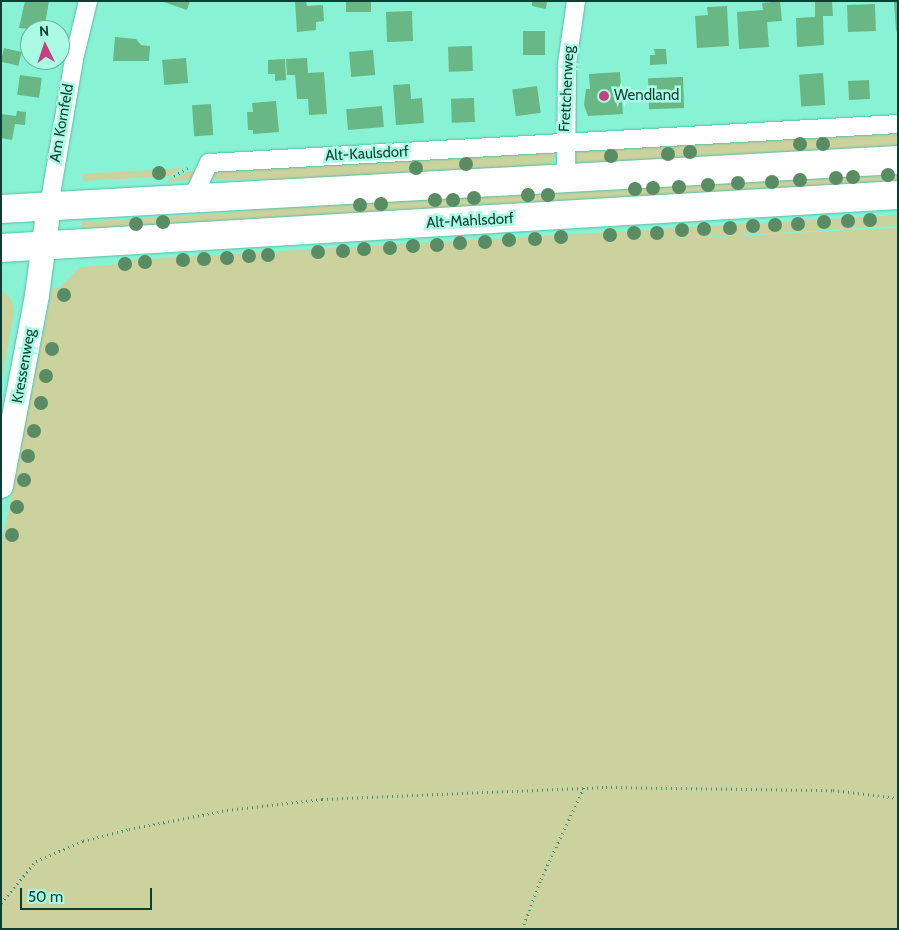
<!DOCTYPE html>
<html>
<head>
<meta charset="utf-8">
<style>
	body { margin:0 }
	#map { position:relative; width:899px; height:930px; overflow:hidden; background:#88f2d5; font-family:Cabin,sans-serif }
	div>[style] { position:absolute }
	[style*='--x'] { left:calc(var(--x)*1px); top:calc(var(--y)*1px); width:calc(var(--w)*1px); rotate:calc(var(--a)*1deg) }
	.green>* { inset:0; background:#cbd29d }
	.building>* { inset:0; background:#69b784; transform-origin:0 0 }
	.path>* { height:3px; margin-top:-1.5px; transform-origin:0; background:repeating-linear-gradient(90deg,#46917d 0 1px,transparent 0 5px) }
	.roads { filter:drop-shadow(0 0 1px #52bfa3) drop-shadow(0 0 1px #52bfa3) }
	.street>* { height:18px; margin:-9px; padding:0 9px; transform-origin:9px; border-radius:9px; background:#fff }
	.secondary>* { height:24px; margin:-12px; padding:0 12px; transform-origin:12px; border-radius:12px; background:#fff }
	.primary>* { height:28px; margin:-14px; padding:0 14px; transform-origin:14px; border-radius:14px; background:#fff }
	.trees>* { width:14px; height:14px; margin:-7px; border-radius:50%; background:#5a8c64 }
	.dots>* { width:14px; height:14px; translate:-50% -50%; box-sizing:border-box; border:2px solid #a9fbe3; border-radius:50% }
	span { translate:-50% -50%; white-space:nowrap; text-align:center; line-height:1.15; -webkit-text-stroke:5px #a9fbe3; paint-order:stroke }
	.street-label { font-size:15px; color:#0e3e32 }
	.poi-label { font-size:15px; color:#0e3e32 }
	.left { translate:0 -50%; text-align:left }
	.frame { position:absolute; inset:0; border:2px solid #0e3e32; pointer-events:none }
	.north { position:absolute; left:20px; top:20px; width:50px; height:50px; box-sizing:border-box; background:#a9fbe3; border:1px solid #6baf9c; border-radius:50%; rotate:356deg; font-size:14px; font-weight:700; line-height:20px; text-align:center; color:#0e3e32 }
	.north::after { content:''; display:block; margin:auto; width:18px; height:22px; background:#c74182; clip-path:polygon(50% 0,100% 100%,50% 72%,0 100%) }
	.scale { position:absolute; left:20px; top:888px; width:132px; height:22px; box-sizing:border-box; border:2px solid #0e3e32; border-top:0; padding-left:6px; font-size:15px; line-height:18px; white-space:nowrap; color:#0e3e32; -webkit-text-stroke:4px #a9fbe3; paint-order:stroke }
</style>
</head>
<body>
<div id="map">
	<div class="green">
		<i style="clip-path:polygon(898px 129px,898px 148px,578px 166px,573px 150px,588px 146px,590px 151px)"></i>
		<i style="clip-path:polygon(553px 148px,556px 155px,549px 167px,317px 180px,215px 179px,212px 173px,213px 171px)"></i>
		<i style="clip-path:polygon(184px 168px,170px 176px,83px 181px,83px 174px)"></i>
		<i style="clip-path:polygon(200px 168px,190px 180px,167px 182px,167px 180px)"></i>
		<i style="clip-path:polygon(898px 169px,898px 185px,82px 233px,82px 222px,239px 212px,287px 204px)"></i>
		<i style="clip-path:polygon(898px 215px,898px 226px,649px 240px,898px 228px,898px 929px,1px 929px,1px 548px,52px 289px,59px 288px,80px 267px,111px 265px,132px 260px)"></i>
		<i style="clip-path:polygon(1px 289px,12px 301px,14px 311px,1px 384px)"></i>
	</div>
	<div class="building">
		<i style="clip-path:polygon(25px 1px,49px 1px,44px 30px,19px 28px)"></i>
		<i style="clip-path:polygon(161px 1px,190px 1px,187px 10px)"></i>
		<i style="clip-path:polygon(295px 1px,306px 1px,307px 6px,323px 5px,324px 21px,316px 22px,316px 30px,297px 32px)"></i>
		<i style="left:346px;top:1px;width:25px;height:11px"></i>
		<i style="clip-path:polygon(532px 1px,547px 1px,546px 9px,532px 6px)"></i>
		<i style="clip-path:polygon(780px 1px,782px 21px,767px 22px,769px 47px,739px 49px,737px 12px,763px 10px,762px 3px)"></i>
		<i style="clip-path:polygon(815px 1px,832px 1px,833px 16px,823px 16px,824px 45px,797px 47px,796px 18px,815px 17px)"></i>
		<i style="clip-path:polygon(894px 2px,898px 2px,898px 31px,896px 31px)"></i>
		<i style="left:875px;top:4px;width:27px;height:28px;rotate:88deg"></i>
		<i style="clip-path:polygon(727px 6px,729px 46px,697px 48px,695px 16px,708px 15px,707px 7px)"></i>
		<i style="left:412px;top:11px;width:30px;height:26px;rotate:88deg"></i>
		<i style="left:523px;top:31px;width:22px;height:24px"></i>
		<i style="clip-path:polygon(115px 37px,136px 39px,141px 45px,150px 46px,149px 61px,113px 61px)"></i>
		<i style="left:472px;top:46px;width:25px;height:24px;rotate:88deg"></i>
		<i style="left:4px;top:48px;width:18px;height:14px;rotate:13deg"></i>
		<i style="clip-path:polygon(654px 49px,666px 49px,667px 64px,650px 65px,650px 55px,655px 55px)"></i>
		<i style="left:373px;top:50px;width:25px;height:24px;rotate:85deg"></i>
		<i style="left:186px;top:58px;width:25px;height:24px;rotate:85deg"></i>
		<i style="clip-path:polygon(307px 58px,308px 73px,324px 72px,327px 114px,309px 115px,308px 99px,297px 99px,295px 75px,287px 75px,286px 59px)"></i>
		<i style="clip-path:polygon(285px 59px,286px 80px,275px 81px,275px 74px,268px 74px,268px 60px)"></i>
		<i style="clip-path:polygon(620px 72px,623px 114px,588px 116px,584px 105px,586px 89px,590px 89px,589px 74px)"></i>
		<i style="left:823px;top:73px;width:32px;height:24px;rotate:86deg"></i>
		<i style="left:20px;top:75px;width:22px;height:20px;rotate:8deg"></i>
		<i style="left:683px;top:77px;width:31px;height:35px;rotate:88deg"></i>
		<i style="left:869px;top:80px;width:19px;height:21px;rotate:87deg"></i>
		<i style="clip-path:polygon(410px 84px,411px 99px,422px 98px,424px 123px,396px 125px,393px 85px)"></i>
		<i style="left:537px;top:86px;width:27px;height:25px;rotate:82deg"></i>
		<i style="left:474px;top:98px;width:24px;height:23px;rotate:88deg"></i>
		<i style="clip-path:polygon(276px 101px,279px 132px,253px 134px,253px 130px,248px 130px,247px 112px,253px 112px,252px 103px)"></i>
		<i style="left:211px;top:104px;width:31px;height:19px;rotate:86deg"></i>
		<i style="left:382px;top:106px;width:21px;height:36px;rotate:85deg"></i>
		<i style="clip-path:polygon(17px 111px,26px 112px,25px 125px,15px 124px,12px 140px,1px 138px,1px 114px,16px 116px)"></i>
	</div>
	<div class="path">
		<i style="--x:174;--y:176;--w:16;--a:-30"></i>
		<i style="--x:1;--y:903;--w:55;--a:-50.2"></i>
		<i style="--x:36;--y:861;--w:51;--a:-23.1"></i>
		<i style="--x:83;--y:841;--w:48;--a:-14.6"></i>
		<i style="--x:129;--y:829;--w:100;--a:-11"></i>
		<i style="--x:227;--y:810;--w:96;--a:-6.6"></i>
		<i style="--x:322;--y:799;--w:284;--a:-2.4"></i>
		<i style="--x:606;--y:787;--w:227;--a:0.8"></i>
		<i style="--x:833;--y:790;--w:65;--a:7"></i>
		<i style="--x:522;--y:929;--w:53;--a:-69.2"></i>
		<i style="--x:541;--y:879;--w:102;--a:-64.9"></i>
	</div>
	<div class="roads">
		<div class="street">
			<i style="--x:566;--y:178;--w:114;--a:-89.5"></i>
			<i style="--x:567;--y:64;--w:64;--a:-81.9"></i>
			<i style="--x:192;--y:199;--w:40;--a:-65"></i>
			<i style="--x:209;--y:163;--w:690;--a:-3.24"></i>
			<i style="--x:49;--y:206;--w:149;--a:-80.3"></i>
			<i style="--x:74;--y:59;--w:60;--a:-76.4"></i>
		</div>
		<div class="secondary">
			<i style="--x:1;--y:486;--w:194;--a:-79.3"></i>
			<i style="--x:37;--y:295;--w:90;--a:-82.3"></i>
		</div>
		<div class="primary">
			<i style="--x:1;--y:209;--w:898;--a:-3.13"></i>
			<i style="--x:1;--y:248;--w:899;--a:-3.38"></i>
		</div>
	</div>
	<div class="trees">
		<i style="left:800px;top:144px"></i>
		<i style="left:823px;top:144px"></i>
		<i style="left:690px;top:152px"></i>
		<i style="left:668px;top:154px"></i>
		<i style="left:611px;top:156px"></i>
		<i style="left:466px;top:164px"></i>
		<i style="left:416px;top:168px"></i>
		<i style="left:159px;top:173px"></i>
		<i style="left:888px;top:175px"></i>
		<i style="left:853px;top:177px"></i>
		<i style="left:836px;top:178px"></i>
		<i style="left:800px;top:180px"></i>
		<i style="left:772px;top:182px"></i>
		<i style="left:738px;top:183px"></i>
		<i style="left:708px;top:185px"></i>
		<i style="left:679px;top:187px"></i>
		<i style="left:653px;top:188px"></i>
		<i style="left:635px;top:189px"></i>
		<i style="left:528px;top:195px"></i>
		<i style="left:548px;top:195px"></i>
		<i style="left:474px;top:198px"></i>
		<i style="left:435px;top:200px"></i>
		<i style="left:453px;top:200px"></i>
		<i style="left:381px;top:204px"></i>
		<i style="left:360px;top:205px"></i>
		<i style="left:870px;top:220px"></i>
		<i style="left:848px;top:221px"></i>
		<i style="left:163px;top:222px"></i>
		<i style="left:824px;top:222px"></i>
		<i style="left:136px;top:224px"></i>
		<i style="left:798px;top:224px"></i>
		<i style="left:775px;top:225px"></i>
		<i style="left:753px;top:226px"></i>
		<i style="left:730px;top:228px"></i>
		<i style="left:704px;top:229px"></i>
		<i style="left:682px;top:230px"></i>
		<i style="left:634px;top:233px"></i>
		<i style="left:657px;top:233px"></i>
		<i style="left:610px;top:235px"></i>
		<i style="left:561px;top:237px"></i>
		<i style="left:535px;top:239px"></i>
		<i style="left:509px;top:240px"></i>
		<i style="left:485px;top:242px"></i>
		<i style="left:460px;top:243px"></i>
		<i style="left:437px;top:245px"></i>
		<i style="left:413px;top:246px"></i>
		<i style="left:390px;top:248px"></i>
		<i style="left:364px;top:249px"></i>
		<i style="left:343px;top:251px"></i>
		<i style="left:318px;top:252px"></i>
		<i style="left:268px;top:255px"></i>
		<i style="left:249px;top:256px"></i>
		<i style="left:227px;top:258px"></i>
		<i style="left:204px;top:259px"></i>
		<i style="left:183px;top:260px"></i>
		<i style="left:145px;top:262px"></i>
		<i style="left:125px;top:264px"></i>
		<i style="left:64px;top:295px"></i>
		<i style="left:52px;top:349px"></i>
		<i style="left:46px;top:376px"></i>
		<i style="left:41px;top:403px"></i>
		<i style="left:34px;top:431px"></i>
		<i style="left:28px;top:456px"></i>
		<i style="left:24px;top:480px"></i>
		<i style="left:17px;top:507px"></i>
		<i style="left:12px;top:535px"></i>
	</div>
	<div class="dots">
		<i style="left:604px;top:96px;background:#c74182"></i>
	</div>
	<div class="street-label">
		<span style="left:567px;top:89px;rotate:-87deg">Frettchenweg</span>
		<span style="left:62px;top:123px;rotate:-80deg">Am Kornfeld</span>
		<span style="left:367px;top:154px;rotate:-3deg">Alt-Kaulsdorf</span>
		<span style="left:470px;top:221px;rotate:-3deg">Alt-Mahlsdorf</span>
		<span style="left:24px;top:366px;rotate:-80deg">Kressenweg</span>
	</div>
	<div class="poi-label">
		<span class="left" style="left:614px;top:96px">Wendland</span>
	</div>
	<div class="frame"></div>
	<div class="north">N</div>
	<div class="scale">50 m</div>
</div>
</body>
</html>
